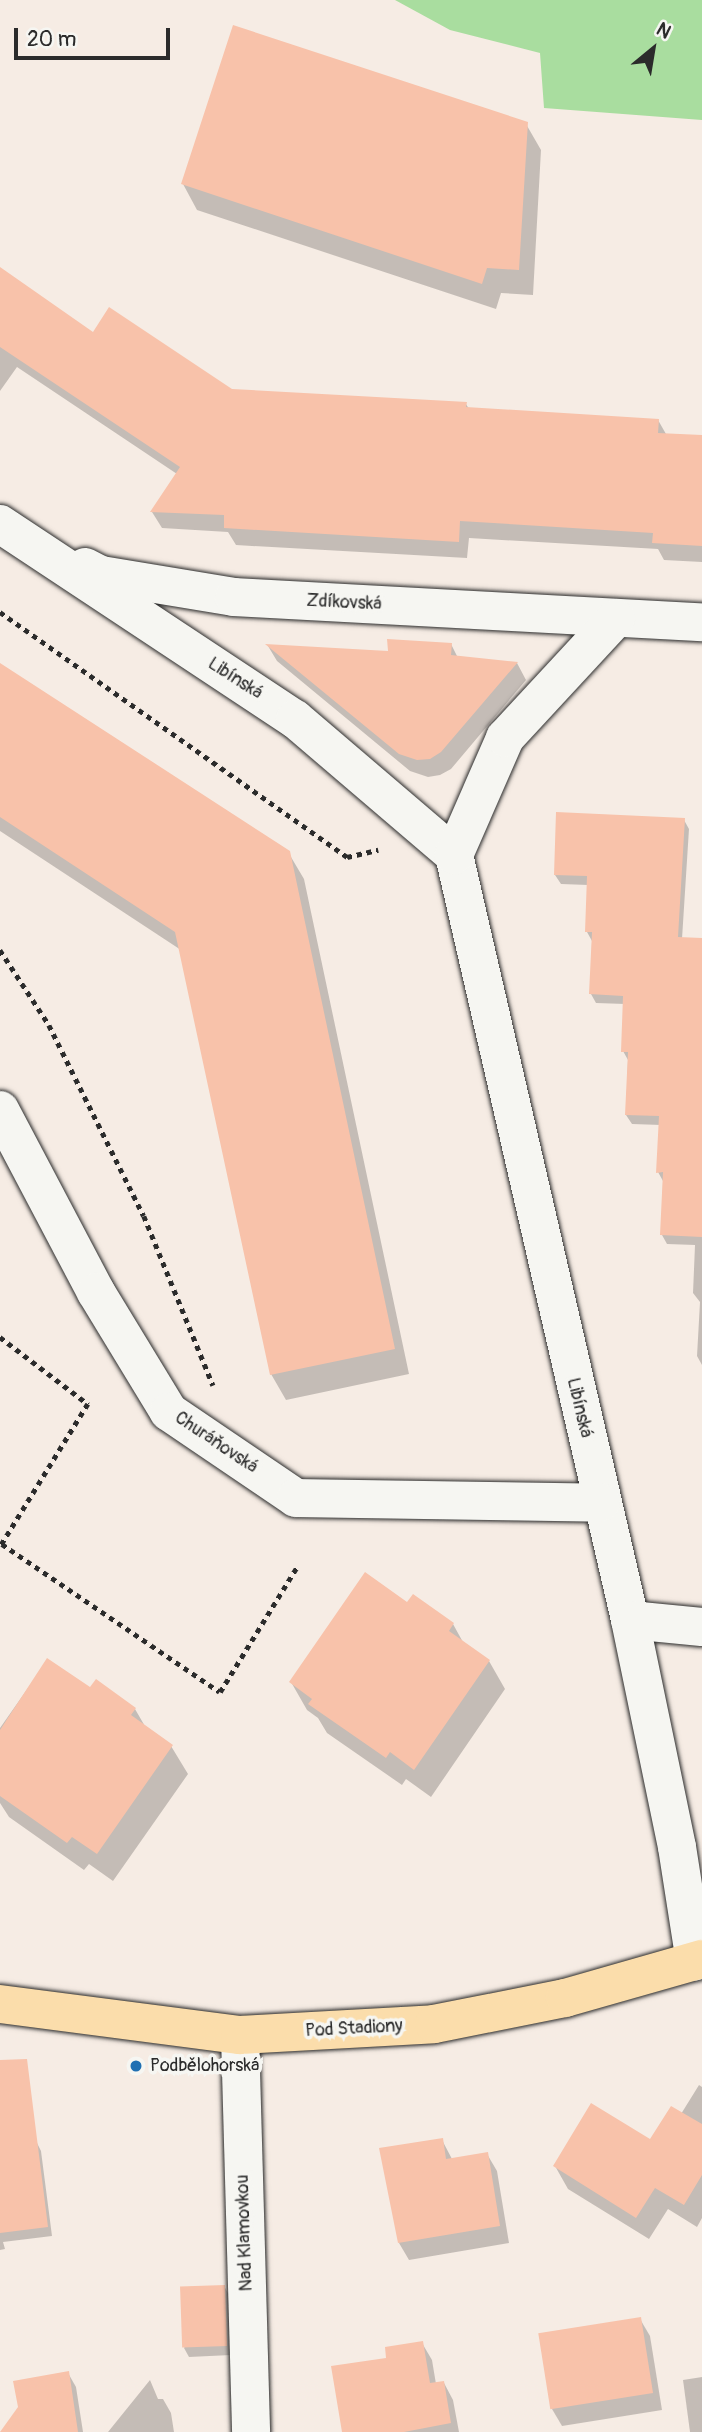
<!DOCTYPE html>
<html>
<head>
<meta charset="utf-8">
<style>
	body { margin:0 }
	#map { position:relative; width:702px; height:2432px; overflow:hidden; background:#f6ece4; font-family:Pangolin,sans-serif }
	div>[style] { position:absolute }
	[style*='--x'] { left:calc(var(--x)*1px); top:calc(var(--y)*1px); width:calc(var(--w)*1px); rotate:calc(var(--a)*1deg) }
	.green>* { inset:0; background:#a9dd9f }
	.shadow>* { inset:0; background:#0003 }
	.building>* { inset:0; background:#f8c2aa; transform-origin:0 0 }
	.path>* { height:4.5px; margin-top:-2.25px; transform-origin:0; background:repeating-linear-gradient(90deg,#2b2b2b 0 5px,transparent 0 10px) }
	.roads { filter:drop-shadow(0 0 2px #2b2b2b) drop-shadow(0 0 2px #2b2b2b) }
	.minor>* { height:38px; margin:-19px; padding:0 19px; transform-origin:19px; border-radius:19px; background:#f6f6f2 }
	.major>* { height:38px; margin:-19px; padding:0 19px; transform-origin:19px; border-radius:19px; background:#fbddab }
	.dots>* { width:19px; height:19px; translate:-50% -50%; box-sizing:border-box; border:4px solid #f6f6f2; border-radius:50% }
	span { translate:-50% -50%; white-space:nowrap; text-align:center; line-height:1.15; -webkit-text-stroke:7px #f6f6f2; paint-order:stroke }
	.street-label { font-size:18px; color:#2b2b2b }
	.poi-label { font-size:18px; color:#2b2b2b }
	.left { translate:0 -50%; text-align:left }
	.north { position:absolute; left:618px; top:14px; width:70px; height:70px; -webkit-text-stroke:5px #f6f6f2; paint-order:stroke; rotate:30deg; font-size:19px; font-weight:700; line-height:28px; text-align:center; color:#2b2b2b }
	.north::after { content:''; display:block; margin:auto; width:24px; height:32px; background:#2b2b2b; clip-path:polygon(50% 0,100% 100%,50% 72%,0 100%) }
	.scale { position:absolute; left:14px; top:28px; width:156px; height:32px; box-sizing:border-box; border:4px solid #2b2b2b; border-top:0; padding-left:9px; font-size:21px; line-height:24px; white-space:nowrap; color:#2b2b2b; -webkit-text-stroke:5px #f6f6f2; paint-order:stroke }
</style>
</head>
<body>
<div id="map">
	<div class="green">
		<i style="clip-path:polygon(395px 0,702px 0,702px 120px,544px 108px,540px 53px,450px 30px)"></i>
	</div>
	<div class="shadow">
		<i style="clip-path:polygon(526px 124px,541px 150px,533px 295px,501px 293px,496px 309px,197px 210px,183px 184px)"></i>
		<i style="clip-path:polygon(0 270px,93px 334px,231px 390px,466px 404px,469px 409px,658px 420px,666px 434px,702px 436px,702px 562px,664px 560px,658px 549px,469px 538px,467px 558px,236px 545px,228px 532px,162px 528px,152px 512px,177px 474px,17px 367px,0 391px)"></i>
		<i style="clip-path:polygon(451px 644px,458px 658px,517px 663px,526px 680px,451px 769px,440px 775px,428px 777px,410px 771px,277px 661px,268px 646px,389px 653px)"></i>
		<i style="clip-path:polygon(0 679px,288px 852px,304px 879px,409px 1374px,286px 1400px,271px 1374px,181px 950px,0 831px)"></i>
		<i style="clip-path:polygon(684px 820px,689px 829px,682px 939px,702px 940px,702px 1365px,697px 1356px,700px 1302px,693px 1293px,695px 1245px,667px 1244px,662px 1235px,663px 1181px,658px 1172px,661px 1125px,632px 1124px,626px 1115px,628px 1060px,623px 1051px,625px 1004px,596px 1003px,591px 994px,592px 941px,587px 932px,588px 885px,561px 884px,555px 875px)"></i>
		<i style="clip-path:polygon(408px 1604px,453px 1624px,464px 1644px,489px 1661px,505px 1689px,431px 1797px,406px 1779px,402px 1785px,327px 1733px,318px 1718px,307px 1710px,291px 1682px)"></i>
		<i style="clip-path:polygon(47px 1661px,90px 1689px,135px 1709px,146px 1728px,171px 1746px,188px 1774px,113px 1881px,89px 1864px,84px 1870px,9px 1817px,0 1803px,0 1728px)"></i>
		<i style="clip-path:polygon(699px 2085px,702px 2087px,702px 2218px,697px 2227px,668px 2209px,649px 2239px,568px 2189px,555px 2166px,651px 2141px,681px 2114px)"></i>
		<i style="clip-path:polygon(0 2117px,36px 2141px,41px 2151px,52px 2236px,3px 2242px,5px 2249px,0 2250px)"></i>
		<i style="clip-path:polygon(442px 2140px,452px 2159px,487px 2154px,497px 2171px,509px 2243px,409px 2260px,399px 2243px)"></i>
		<i style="clip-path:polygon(224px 2286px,229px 2295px,231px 2355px,189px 2357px,184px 2348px)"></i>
		<i style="clip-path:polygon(640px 2319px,650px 2336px,662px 2410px,562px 2426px,552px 2409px,540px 2334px)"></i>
		<i style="clip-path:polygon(422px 2343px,432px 2360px,436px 2384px,444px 2383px,453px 2400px,459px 2432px,344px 2432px,388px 2360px)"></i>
		<i style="clip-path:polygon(68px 2373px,76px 2387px,83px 2432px,1px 2432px)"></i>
		<i style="clip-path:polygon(702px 2377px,702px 2432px,690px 2432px,683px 2380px)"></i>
		<i style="clip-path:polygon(150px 2380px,158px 2399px,163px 2399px,171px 2413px,174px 2432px,108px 2432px)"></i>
	</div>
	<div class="building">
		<i style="clip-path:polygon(233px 25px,528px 122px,519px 270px,487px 268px,482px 284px,181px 184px)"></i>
		<i style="clip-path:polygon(0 267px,93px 332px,109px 307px,232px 389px,467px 402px,466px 407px,659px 419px,658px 433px,702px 435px,702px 546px,652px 543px,653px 533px,460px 521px,459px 542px,224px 528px,224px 515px,150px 512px,180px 467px,0 347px)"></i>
		<i style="clip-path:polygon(387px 639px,452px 643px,451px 655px,518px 662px,441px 752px,430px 759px,417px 760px,399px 754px,265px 644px,388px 651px)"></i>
		<i style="clip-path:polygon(0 663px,290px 851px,395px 1349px,270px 1375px,175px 932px,0 817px)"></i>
		<i style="clip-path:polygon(556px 812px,685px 818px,678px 937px,702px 938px,702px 1237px,660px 1235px,663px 1172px,656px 1173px,659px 1116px,625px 1115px,628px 1052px,621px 1052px,623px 996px,589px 994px,592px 932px,585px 932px,587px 876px,554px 875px)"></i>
		<i style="clip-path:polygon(365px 1572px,407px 1602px,413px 1594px,454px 1623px,449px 1631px,490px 1660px,414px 1770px,390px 1752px,386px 1758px,308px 1704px,312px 1699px,289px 1682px)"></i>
		<i style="clip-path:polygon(47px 1658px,90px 1687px,96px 1679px,136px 1708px,131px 1715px,173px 1745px,97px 1854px,72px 1837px,67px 1843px,0 1796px,0 1730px)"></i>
		<i style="clip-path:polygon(27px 2059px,48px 2227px,0 2233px,0 2060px)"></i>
		<i style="clip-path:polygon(591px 2103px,650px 2139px,671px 2106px,702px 2124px,702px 2175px,684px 2205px,655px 2188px,636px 2218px,553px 2166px)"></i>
		<i style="clip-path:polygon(443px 2138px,446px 2159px,488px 2152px,500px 2226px,398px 2243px,379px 2148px)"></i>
		<i style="left:225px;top:2285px;width:61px;height:45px;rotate:88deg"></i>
		<i style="left:641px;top:2317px;width:77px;height:104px;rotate:81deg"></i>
		<i style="clip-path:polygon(423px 2341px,430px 2383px,444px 2381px,451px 2423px,404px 2432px,342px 2432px,331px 2366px,386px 2358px,385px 2347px)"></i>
		<i style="clip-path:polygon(69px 2371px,78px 2432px,0 2432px,18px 2407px,13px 2381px)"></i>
	</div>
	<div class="path">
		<i style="--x:0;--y:612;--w:425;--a:35.2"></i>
		<i style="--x:347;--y:857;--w:32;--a:-13"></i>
		<i style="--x:0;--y:950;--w:90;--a:56.8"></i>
		<i style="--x:49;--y:1025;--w:213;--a:63.6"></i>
		<i style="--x:144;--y:1216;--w:183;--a:67.8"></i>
		<i style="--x:0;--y:1337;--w:111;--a:37.3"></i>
		<i style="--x:88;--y:1404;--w:168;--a:121.6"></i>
		<i style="--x:2;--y:1544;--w:263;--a:34.2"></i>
		<i style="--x:220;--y:1692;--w:149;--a:-58.4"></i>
	</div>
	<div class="roads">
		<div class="minor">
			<i style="--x:0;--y:524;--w:354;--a:33.5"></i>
			<i style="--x:295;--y:719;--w:209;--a:40.5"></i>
			<i style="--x:454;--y:855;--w:785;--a:77.04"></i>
			<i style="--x:630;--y:1620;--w:232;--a:78.3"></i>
			<i style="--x:677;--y:1847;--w:116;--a:81.1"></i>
			<i style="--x:85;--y:567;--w:18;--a:27"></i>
			<i style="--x:101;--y:575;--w:135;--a:9.4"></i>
			<i style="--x:234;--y:597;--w:469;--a:3.1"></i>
			<i style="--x:454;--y:855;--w:128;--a:-66.4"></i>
			<i style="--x:505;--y:738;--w:163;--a:-47.2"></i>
			<i style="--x:0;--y:1110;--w:206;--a:62.2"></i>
			<i style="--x:96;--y:1292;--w:140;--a:58.7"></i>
			<i style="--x:169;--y:1412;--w:153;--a:34.1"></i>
			<i style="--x:296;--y:1498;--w:305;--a:0.9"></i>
			<i style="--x:630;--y:1620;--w:72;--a:5.6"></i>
			<i style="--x:240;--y:2035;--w:397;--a:88.4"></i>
		</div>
		<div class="major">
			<i style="--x:0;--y:2004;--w:242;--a:7.4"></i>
			<i style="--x:240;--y:2035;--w:194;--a:-3.2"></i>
			<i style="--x:434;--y:2024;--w:134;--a:-11.2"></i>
			<i style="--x:565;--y:1998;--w:142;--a:-15.9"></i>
		</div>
	</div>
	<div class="dots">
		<i style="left:136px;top:2066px;background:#1f6fb2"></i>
	</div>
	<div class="street-label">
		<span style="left:344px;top:603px;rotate:3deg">Zdíkovská</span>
		<span style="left:235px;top:679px;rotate:33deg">Libínská</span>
		<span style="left:579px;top:1408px;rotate:77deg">Libínská</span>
		<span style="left:216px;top:1443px;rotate:34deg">Churáňovská</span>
		<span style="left:354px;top:2029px;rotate:-3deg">Pod Stadiony</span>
		<span style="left:245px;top:2233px;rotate:-92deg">Nad Klamovkou</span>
	</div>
	<div class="poi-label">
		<span class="left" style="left:150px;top:2066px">Podbělohorská</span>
	</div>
	<div class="north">N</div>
	<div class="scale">20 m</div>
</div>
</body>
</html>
